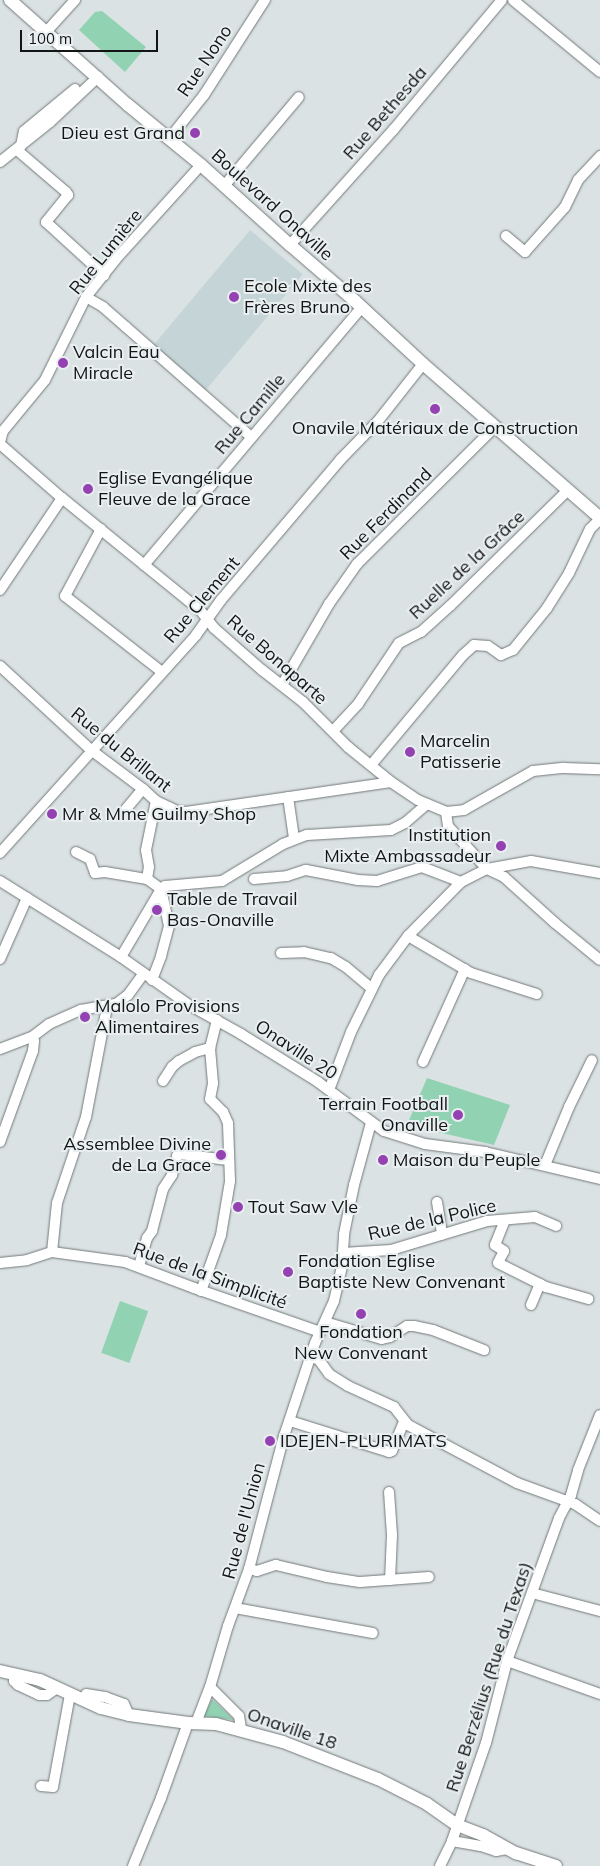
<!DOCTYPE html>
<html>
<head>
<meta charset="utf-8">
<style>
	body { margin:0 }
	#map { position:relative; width:600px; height:1866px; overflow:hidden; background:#dbe2e3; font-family:Mulish,sans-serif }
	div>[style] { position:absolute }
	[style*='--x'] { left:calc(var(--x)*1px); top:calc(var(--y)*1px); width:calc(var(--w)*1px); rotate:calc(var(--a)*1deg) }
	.built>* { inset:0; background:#c5d5d7; transform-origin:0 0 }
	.green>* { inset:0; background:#91d2b2; transform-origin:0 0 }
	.roads { filter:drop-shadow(0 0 1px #727879) drop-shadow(0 0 1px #727879) }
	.minor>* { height:10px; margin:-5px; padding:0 5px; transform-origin:5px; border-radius:5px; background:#fff }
	.tertiary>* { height:12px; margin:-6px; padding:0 6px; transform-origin:6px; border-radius:6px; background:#fff }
	.dots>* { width:14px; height:14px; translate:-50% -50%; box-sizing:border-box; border:2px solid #e9eff0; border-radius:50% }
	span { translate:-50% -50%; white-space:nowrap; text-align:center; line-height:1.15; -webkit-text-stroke:4px #e9eff0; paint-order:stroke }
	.street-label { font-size:18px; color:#131515 }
	.poi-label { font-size:18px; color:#131515 }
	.right { translate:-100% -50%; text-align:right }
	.left { translate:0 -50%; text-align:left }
	.scale { position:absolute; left:20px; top:30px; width:138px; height:22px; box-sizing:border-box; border:2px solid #131515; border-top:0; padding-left:6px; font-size:15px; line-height:18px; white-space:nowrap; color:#131515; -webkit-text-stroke:4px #e9eff0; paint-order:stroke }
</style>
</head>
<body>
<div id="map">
	<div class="built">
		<i style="left:250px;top:230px;width:69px;height:152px;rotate:40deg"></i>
	</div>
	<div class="green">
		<i style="clip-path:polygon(102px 11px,146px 47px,125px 72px,79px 30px,95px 12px)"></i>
		<i style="clip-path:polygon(427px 1078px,510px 1105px,494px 1145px,407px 1125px)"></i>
		<i style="left:120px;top:1301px;width:30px;height:55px;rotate:20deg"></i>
		<i style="clip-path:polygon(212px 1699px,234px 1720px,204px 1716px)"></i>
	</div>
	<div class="roads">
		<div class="minor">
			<i style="--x:513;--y:0;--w:113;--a:39.6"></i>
			<i style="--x:47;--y:31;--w:42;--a:-47.9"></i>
			<i style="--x:169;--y:139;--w:56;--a:-51.5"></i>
			<i style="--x:204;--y:95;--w:113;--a:-57.3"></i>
			<i style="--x:21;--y:146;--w:15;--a:-79"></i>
			<i style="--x:24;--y:131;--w:66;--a:-39.5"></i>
			<i style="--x:17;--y:150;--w:65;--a:40.6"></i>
			<i style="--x:66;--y:192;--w:4;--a:56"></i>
			<i style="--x:68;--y:195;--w:35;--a:129"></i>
			<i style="--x:46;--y:222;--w:79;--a:42.4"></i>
			<i style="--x:0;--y:162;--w:64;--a:-38.7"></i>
			<i style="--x:50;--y:122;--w:66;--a:-43.2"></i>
			<i style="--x:224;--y:186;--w:116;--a:-49.9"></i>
			<i style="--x:506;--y:236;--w:25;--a:40"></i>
			<i style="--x:525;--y:252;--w:60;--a:-48.4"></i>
			<i style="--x:565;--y:207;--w:30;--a:-64"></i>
			<i style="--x:578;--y:180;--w:33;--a:-47"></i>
			<i style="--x:290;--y:245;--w:156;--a:-48.1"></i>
			<i style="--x:394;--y:129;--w:168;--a:-50.1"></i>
			<i style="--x:86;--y:297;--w:20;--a:30"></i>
			<i style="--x:103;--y:307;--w:30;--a:41"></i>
			<i style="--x:126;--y:327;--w:167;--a:41.3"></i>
			<i style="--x:0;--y:442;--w:11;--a:-75"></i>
			<i style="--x:3;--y:431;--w:66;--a:-50.5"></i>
			<i style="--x:45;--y:380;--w:93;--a:-63.7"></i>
			<i style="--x:86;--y:297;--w:48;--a:-51.7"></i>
			<i style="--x:116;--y:259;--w:127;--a:-47.9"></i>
			<i style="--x:0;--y:444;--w:82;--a:41.1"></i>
			<i style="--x:62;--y:498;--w:178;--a:39.1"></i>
			<i style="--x:200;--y:610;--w:23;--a:52"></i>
			<i style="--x:214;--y:628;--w:64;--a:41.2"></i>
			<i style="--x:262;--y:670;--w:52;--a:38"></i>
			<i style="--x:303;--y:702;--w:64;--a:45"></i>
			<i style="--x:348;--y:747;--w:55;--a:39.1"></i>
			<i style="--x:391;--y:782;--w:32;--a:34"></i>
			<i style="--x:418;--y:800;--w:30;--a:23"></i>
			<i style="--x:446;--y:812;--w:18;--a:-6"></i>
			<i style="--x:464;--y:810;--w:79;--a:-29.5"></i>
			<i style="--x:533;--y:771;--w:31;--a:-6"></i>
			<i style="--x:564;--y:768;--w:36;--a:2"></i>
			<i style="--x:101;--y:529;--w:76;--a:118.2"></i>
			<i style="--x:65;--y:596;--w:123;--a:38.1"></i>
			<i style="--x:144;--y:565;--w:338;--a:-49.8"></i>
			<i style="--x:0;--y:590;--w:111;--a:-56"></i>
			<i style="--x:0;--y:666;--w:124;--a:42.7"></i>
			<i style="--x:91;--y:750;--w:65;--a:36.9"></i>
			<i style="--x:143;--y:789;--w:18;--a:43"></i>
			<i style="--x:156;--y:801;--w:23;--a:25"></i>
			<i style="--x:177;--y:811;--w:9;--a:6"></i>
			<i style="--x:186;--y:812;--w:207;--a:-8.3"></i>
			<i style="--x:282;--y:685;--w:94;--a:-59.9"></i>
			<i style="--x:329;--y:604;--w:49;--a:-55"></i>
			<i style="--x:357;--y:564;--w:194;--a:-44.8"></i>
			<i style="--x:333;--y:731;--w:37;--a:-47"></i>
			<i style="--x:358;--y:704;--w:73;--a:-56.1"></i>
			<i style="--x:399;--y:643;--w:25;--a:-27"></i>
			<i style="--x:421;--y:632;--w:39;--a:-42"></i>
			<i style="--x:450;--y:606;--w:164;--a:-44.5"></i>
			<i style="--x:371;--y:765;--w:143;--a:-50.1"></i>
			<i style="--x:463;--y:655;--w:15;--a:-42"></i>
			<i style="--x:474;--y:645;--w:14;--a:4"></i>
			<i style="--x:488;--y:646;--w:16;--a:35"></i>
			<i style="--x:501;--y:655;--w:13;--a:-23"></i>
			<i style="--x:513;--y:650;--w:54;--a:-51"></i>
			<i style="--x:547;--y:608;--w:41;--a:-57.8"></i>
			<i style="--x:569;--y:573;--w:49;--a:-64.5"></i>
			<i style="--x:590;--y:529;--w:14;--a:-45"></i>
			<i style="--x:288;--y:797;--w:41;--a:81.7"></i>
			<i style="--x:126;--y:809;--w:26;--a:-50"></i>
			<i style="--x:446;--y:812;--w:14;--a:82"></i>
			<i style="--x:448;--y:826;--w:58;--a:47.8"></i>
			<i style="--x:487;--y:869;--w:19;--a:25"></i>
			<i style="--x:504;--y:877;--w:69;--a:42"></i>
			<i style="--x:555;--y:923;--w:58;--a:39.4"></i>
			<i style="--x:76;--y:852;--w:16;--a:27"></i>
			<i style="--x:90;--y:859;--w:15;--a:70"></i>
			<i style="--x:95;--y:873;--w:10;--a:-6"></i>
			<i style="--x:105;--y:872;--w:43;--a:9.5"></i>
			<i style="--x:0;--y:853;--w:293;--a:-48"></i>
			<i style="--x:196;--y:635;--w:43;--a:-54.5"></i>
			<i style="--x:221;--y:600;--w:184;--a:-49.6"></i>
			<i style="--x:340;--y:460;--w:54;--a:-45.7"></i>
			<i style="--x:378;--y:421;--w:73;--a:-51.7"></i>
			<i style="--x:254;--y:879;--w:33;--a:-5"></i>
			<i style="--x:287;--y:876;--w:20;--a:-18"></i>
			<i style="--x:306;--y:870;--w:53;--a:10.9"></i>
			<i style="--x:358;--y:880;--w:19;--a:3"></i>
			<i style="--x:377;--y:881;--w:47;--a:-17.3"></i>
			<i style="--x:422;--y:867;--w:42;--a:21"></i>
			<i style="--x:0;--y:881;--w:143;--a:32.1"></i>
			<i style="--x:121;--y:957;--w:83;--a:35.2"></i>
			<i style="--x:189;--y:1005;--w:60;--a:29.1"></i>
			<i style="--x:241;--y:1034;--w:91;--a:31.9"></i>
			<i style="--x:318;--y:1082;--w:82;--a:36.6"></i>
			<i style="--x:384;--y:1131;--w:43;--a:17.6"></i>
			<i style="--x:425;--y:1144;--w:61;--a:7.6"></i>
			<i style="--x:485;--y:1152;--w:118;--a:13.2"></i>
			<i style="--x:408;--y:936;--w:73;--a:30.4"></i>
			<i style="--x:471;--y:973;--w:69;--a:17.7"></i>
			<i style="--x:281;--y:953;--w:23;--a:-2"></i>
			<i style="--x:304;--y:952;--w:28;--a:13"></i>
			<i style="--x:331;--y:958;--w:17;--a:31"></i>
			<i style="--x:346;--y:967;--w:33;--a:40"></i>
			<i style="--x:121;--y:957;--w:79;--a:-59.5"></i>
			<i style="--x:161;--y:889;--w:17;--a:-144"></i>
			<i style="--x:147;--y:879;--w:12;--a:-81"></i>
			<i style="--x:149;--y:867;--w:17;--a:-100"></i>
			<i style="--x:146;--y:850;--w:50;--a:-78.5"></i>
			<i style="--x:0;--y:959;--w:67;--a:-66.1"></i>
			<i style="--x:152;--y:980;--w:26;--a:-69"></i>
			<i style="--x:161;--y:956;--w:31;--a:-75"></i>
			<i style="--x:169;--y:926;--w:38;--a:-102"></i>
			<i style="--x:161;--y:889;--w:5;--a:-37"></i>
			<i style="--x:165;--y:886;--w:57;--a:-5"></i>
			<i style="--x:222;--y:881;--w:71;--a:-31.2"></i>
			<i style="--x:283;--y:844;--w:26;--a:-21"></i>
			<i style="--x:307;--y:835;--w:84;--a:-3.4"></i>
			<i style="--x:391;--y:830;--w:16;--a:-27"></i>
			<i style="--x:405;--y:823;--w:29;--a:-41"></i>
			<i style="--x:0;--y:1049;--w:34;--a:-21"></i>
			<i style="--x:32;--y:1037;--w:21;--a:-37"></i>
			<i style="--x:49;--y:1024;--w:35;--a:-24"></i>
			<i style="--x:81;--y:1010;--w:36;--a:-10"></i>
			<i style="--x:116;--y:1004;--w:15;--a:-37"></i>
			<i style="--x:128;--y:995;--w:26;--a:-54"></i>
			<i style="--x:423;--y:1062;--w:102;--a:-65.7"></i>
			<i style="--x:163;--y:1081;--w:17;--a:-57"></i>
			<i style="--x:172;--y:1067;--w:9;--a:-41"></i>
			<i style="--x:179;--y:1061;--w:18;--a:-29"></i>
			<i style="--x:195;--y:1052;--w:16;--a:-15"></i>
			<i style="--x:329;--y:1090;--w:62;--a:-69.2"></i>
			<i style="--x:351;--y:1032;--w:64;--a:-63.8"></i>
			<i style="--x:379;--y:975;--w:49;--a:-53.4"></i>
			<i style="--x:408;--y:936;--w:76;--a:-45.5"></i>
			<i style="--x:461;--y:882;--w:29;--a:-27"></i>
			<i style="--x:487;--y:869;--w:45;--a:-10.3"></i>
			<i style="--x:531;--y:861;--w:70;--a:9.9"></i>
			<i style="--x:0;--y:1142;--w:97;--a:-70.1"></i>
			<i style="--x:33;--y:1051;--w:10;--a:-84"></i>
			<i style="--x:34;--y:1041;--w:4;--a:-117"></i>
			<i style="--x:545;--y:1165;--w:63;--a:-67.5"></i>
			<i style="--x:569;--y:1107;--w:52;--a:-63.9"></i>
			<i style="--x:437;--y:1202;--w:33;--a:81"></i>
			<i style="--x:505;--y:1220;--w:27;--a:112"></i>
			<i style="--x:495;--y:1245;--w:11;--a:34"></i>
			<i style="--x:504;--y:1251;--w:13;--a:117"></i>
			<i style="--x:498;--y:1263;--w:54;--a:26.6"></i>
			<i style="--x:546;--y:1287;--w:44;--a:15.9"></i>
			<i style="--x:52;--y:1252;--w:49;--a:-84.2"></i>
			<i style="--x:57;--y:1203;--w:91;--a:-71.4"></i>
			<i style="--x:86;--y:1117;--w:112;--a:-79.2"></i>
			<i style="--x:343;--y:1253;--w:48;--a:-3.6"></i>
			<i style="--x:391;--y:1250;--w:100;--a:-16.8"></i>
			<i style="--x:487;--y:1221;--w:48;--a:-4.8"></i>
			<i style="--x:535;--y:1217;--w:23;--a:23"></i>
			<i style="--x:0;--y:1263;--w:27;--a:-6"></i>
			<i style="--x:27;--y:1260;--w:26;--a:-18"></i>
			<i style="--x:52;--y:1252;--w:74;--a:7.8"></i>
			<i style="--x:125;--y:1262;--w:74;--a:20.6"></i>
			<i style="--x:194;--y:1288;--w:133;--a:19.2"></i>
			<i style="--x:139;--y:1266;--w:29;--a:-74"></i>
			<i style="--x:147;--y:1238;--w:9;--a:-54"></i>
			<i style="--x:152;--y:1231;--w:43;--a:-75.3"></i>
			<i style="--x:163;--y:1189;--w:17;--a:-57"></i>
			<i style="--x:172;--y:1175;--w:20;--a:-75"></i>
			<i style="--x:177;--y:1156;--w:4;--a:-34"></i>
			<i style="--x:180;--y:1154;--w:48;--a:7.1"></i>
			<i style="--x:201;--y:1291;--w:59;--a:-70.3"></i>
			<i style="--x:221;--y:1235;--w:55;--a:-80.5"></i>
			<i style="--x:230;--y:1181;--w:58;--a:-92"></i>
			<i style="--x:228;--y:1123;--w:12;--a:-114"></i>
			<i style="--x:223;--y:1112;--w:18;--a:-135"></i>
			<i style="--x:210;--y:1099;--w:16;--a:-79"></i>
			<i style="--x:213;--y:1083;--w:35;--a:-95"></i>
			<i style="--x:210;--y:1048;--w:29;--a:-76"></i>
			<i style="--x:531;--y:1305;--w:23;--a:-67"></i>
			<i style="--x:325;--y:1322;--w:59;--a:16.6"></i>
			<i style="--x:382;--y:1339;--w:8;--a:-14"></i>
			<i style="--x:390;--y:1337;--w:20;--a:-33"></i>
			<i style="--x:407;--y:1326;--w:7;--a:0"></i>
			<i style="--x:414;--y:1326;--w:19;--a:12"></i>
			<i style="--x:433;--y:1330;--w:55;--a:21.4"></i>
			<i style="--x:312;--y:1357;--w:8;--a:23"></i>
			<i style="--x:319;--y:1360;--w:17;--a:54"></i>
			<i style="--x:329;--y:1374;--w:22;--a:32"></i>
			<i style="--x:348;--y:1386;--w:51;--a:24.5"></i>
			<i style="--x:394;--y:1407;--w:23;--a:52"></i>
			<i style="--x:408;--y:1425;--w:123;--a:28"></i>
			<i style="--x:517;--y:1483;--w:62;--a:19.9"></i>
			<i style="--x:575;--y:1504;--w:30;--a:34"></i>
			<i style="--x:290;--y:1421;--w:104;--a:17.4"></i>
			<i style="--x:389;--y:1452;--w:3;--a:-18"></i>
			<i style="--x:392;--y:1451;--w:31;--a:-68"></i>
			<i style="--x:389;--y:1492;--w:43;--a:86"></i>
			<i style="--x:392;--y:1535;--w:45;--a:92.5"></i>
			<i style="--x:249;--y:1569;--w:8;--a:14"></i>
			<i style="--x:257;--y:1571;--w:20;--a:-18"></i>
			<i style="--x:276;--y:1565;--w:52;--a:13.2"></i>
			<i style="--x:327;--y:1577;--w:33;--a:9"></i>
			<i style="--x:360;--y:1582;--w:69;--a:-4.1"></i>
			<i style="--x:532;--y:1593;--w:70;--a:14.8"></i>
			<i style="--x:235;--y:1608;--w:140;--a:10.3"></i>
			<i style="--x:507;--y:1661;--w:99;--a:19.5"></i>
			<i style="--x:14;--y:1675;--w:6;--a:90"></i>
			<i style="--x:14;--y:1681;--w:6;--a:45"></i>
			<i style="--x:18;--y:1685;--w:23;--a:25"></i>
			<i style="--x:39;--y:1695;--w:8;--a:0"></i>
			<i style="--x:47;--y:1695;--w:12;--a:-35"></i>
			<i style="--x:210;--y:1687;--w:41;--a:45"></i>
			<i style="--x:239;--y:1716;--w:13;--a:81"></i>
			<i style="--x:86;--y:1694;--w:19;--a:9"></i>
			<i style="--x:105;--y:1697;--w:20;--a:20"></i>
			<i style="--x:124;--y:1704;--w:12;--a:66"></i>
			<i style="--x:196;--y:1723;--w:39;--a:-69"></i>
			<i style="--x:210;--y:1687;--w:64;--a:-73.6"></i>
			<i style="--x:228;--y:1626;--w:61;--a:-69.8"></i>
			<i style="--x:249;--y:1569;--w:138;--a:-75.3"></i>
			<i style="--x:284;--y:1436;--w:98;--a:-71.6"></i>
			<i style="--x:315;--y:1343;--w:46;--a:-65.7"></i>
			<i style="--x:334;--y:1301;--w:37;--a:-77"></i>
			<i style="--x:342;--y:1265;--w:31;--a:-86"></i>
			<i style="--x:344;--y:1234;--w:50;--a:-78.5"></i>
			<i style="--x:354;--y:1185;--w:64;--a:-74.7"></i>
			<i style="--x:41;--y:1786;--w:12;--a:5"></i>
			<i style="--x:53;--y:1787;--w:95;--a:-79.6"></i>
			<i style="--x:452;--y:1841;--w:29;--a:10"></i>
			<i style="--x:481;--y:1846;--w:16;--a:18"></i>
			<i style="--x:496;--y:1851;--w:11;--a:-10"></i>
			<i style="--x:133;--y:1866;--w:74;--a:-67.6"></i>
			<i style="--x:161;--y:1798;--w:80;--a:-70.2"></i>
			<i style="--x:440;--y:1866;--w:28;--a:-64"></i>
			<i style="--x:452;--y:1841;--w:104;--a:-70.9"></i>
			<i style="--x:486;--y:1743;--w:85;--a:-75.6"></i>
			<i style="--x:507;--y:1661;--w:152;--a:-70"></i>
			<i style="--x:559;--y:1518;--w:26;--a:-62"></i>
			<i style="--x:571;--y:1495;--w:26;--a:-74"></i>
			<i style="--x:578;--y:1470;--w:59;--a:-68.2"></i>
		</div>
		<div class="tertiary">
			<i style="--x:10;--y:0;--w:158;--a:41.7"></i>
			<i style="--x:128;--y:105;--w:94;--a:39.4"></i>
			<i style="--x:201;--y:165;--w:120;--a:42"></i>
			<i style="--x:290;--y:245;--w:86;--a:40.7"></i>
			<i style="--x:355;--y:301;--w:93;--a:42.8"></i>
			<i style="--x:423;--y:364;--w:235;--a:41"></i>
			<i style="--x:0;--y:1671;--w:41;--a:12.7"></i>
			<i style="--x:40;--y:1680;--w:67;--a:24.7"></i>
			<i style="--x:101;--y:1708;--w:29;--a:14"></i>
			<i style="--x:129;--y:1715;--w:60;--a:7.7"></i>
			<i style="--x:188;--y:1723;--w:28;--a:2"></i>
			<i style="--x:216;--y:1724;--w:69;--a:15"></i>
			<i style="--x:283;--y:1742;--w:102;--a:21.3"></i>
			<i style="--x:378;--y:1779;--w:55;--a:27"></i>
			<i style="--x:427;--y:1804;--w:37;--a:35"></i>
			<i style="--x:457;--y:1825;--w:28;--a:21"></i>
			<i style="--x:483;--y:1835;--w:38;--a:29"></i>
			<i style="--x:516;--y:1853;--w:42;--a:18"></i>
		</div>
	</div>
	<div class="dots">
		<i style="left:195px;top:133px;background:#9442b1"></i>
		<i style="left:234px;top:297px;background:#9442b1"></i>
		<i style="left:63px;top:363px;background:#9442b1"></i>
		<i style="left:435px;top:409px;background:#9442b1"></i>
		<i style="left:88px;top:489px;background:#9442b1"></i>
		<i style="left:410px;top:752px;background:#9442b1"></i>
		<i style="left:52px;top:814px;background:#9442b1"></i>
		<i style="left:501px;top:846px;background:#9442b1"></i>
		<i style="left:157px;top:910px;background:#9442b1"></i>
		<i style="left:85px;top:1017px;background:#9442b1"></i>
		<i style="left:458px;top:1115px;background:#9442b1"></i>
		<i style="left:221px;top:1155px;background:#9442b1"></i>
		<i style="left:383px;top:1160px;background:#9442b1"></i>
		<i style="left:238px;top:1207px;background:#9442b1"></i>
		<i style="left:288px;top:1272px;background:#9442b1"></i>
		<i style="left:361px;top:1314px;background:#9442b1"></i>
		<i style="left:270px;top:1441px;background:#9442b1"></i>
	</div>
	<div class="street-label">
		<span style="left:205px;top:61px;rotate:-56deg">Rue Nono</span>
		<span style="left:385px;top:113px;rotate:-49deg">Rue Bethesda</span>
		<span style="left:272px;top:205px;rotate:42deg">Boulevard Onaville</span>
		<span style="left:106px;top:252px;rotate:-51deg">Rue Lumière</span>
		<span style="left:250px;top:414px;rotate:-50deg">Rue Camille</span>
		<span style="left:386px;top:514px;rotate:-45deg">Rue Ferdinand</span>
		<span style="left:467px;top:565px;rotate:-43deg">Ruelle de la Grâce</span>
		<span style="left:202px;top:600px;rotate:-50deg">Rue Clement</span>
		<span style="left:277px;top:660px;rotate:41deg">Rue Bonaparte</span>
		<span style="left:121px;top:750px;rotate:39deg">Rue du Brillant</span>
		<span style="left:296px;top:1050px;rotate:33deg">Onaville 20</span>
		<span style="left:432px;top:1220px;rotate:-13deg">Rue de la Police</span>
		<span style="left:210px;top:1276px;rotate:20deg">Rue de la Simplicité</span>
		<span style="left:244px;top:1521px;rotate:-75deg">Rue de l'Union</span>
		<span style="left:489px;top:1677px;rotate:-72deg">Rue Berzélius (Rue du Texas)</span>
		<span style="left:292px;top:1729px;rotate:19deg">Onaville 18</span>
	</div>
	<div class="poi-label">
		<span class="right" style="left:185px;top:133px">Dieu est Grand</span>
		<span class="left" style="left:244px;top:297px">Ecole Mixte des<br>Frères Bruno</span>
		<span class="left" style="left:73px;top:363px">Valcin Eau<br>Miracle</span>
		<span style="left:435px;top:428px">Onavile Matériaux de Construction</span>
		<span class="left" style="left:98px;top:489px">Eglise Evangélique<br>Fleuve de la Grace</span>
		<span class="left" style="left:420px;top:752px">Marcelin<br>Patisserie</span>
		<span class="left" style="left:62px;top:814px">Mr &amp; Mme Guilmy Shop</span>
		<span class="right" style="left:491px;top:846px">Institution<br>Mixte Ambassadeur</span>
		<span class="left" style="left:167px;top:910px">Table de Travail<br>Bas-Onaville</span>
		<span class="left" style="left:95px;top:1017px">Malolo Provisions<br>Alimentaires</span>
		<span class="right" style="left:448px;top:1115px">Terrain Football<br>Onaville</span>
		<span class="right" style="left:211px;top:1155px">Assemblee Divine<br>de La Grace</span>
		<span class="left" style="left:393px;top:1160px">Maison du Peuple</span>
		<span class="left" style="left:248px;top:1207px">Tout Saw Vle</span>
		<span class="left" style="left:298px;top:1272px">Fondation Eglise<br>Baptiste New Convenant</span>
		<span style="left:361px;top:1343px">Fondation<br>New Convenant</span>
		<span class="left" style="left:280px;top:1441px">IDEJEN-PLURIMATS</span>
	</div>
	<div class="scale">100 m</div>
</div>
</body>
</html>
